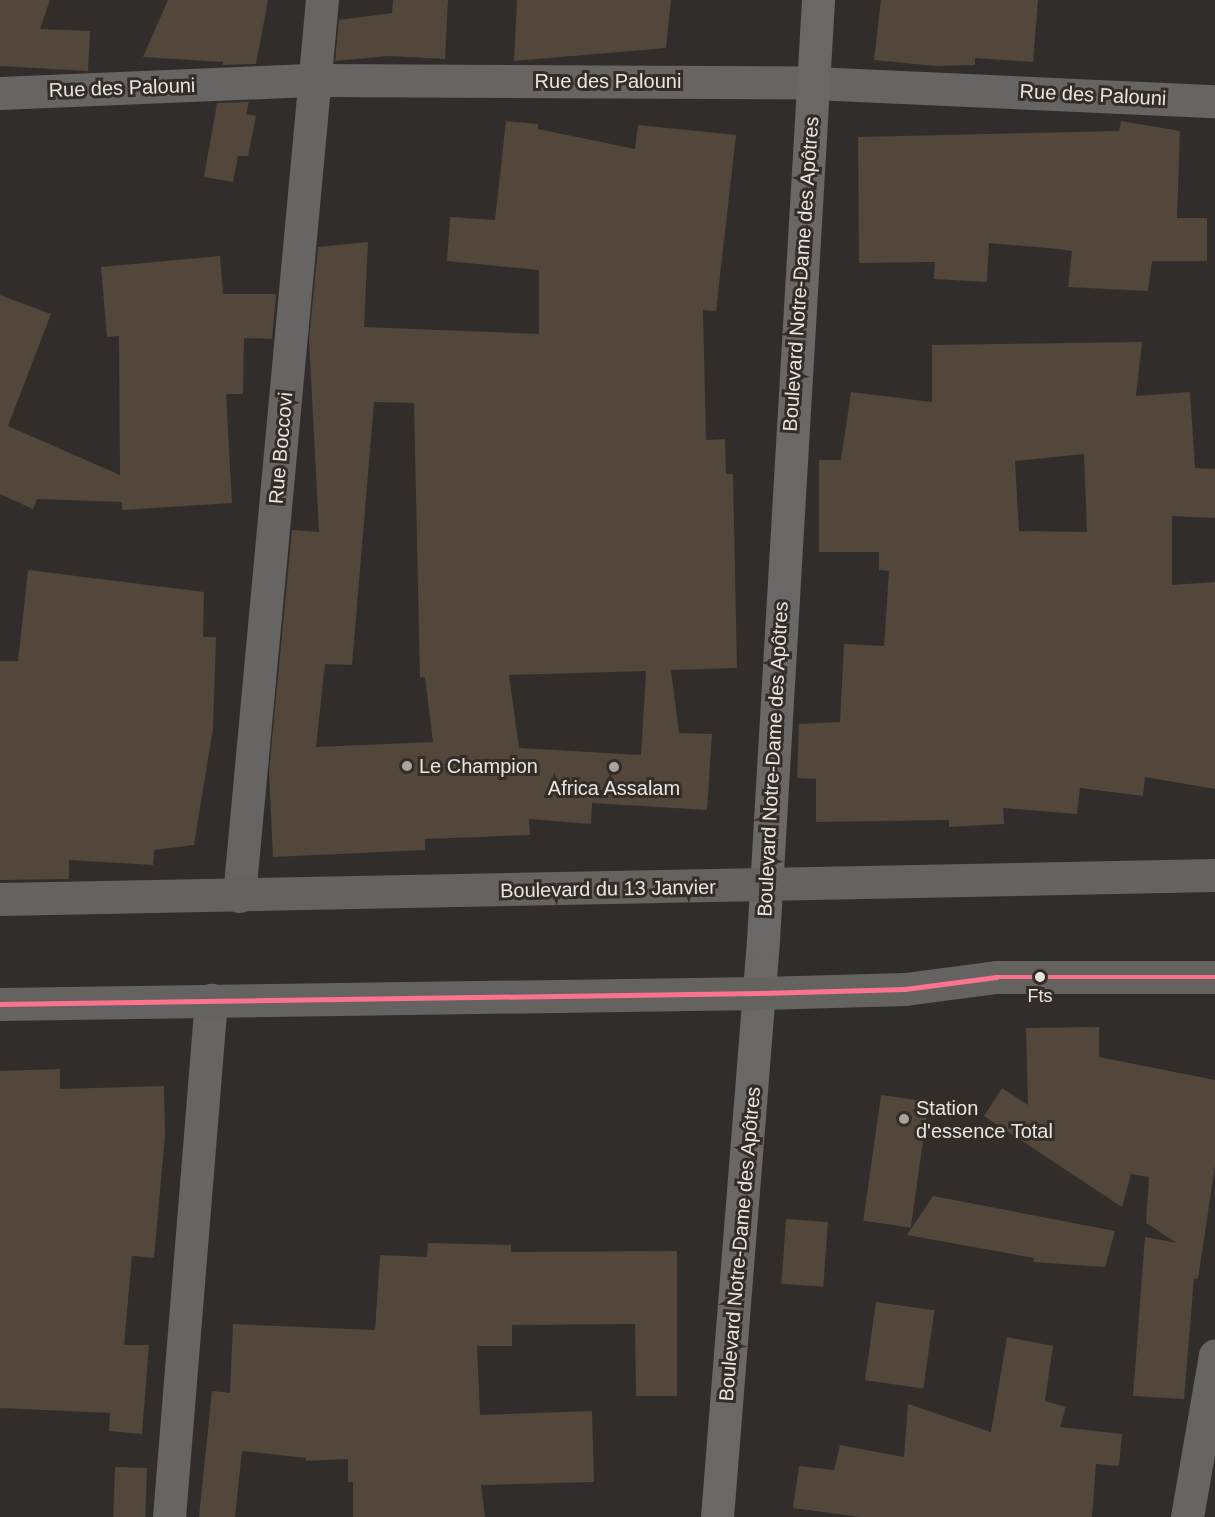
<!DOCTYPE html>
<html>
<head>
<meta charset="utf-8">
<style>
	body { margin:0 }
	#map { position:relative; width:1215px; height:1517px; overflow:hidden; background:#312d2a; font-family:Helvetica,sans-serif }
	div>[style] { position:absolute }
	[style*='--x'] { left:calc(var(--x)*1px); top:calc(var(--y)*1px); width:calc(var(--w)*1px); rotate:calc(var(--a)*1deg) }
	.building>* { inset:0; background:#52473a; transform-origin:0 0 }
	.street>* { height:33px; margin:-16.5px; padding:0 16.5px; transform-origin:16.5px; border-radius:16.5px; background:#676564 }
	.secondary>* { height:33px; margin:-16.5px; padding:0 16.5px; transform-origin:16.5px; border-radius:16.5px; background:#696866 }
	.highway>* { height:33px; margin:-16.5px; padding:0 16.5px; transform-origin:16.5px; border-radius:16.5px; background:#656360 }
	.bus-1>* { height:4.5px; margin:-2.25px; padding:0 2.25px; transform-origin:2.25px; border-radius:2.25px; background:#fc738d }
	.dots>* { width:16px; height:16px; translate:-50% -50%; box-sizing:border-box; border:3px solid #342d27; border-radius:50% }
	span { translate:-50% -50%; white-space:nowrap; text-align:center; line-height:1.15; -webkit-text-stroke:6px #342d27; paint-order:stroke }
	.bus-label { font-size:18px; color:#e8e4e0 }
	.street-label { font-size:20px; color:#e8e4e0 }
	.poi-label { font-size:20px; color:#e8e4e0 }
	.left { translate:0 -50%; text-align:left }
</style>
</head>
<body>
<div id="map">
	<div class="building">
		<i style="clip-path:polygon(0 0,50px 0,40px 29px,90px 31px,88px 71px,0 66px)"></i>
		<i style="clip-path:polygon(168px 0,268px 0,256px 64px,223px 65px,223px 62px,143px 57px)"></i>
		<i style="clip-path:polygon(393px 0,448px 0,445px 59px,389px 56px,335px 61px,339px 20px,392px 13px)"></i>
		<i style="clip-path:polygon(517px 0,671px 0,666px 48px,514px 61px)"></i>
		<i style="clip-path:polygon(881px 0,1038px 0,1033px 62px,975px 58px,975px 65px,935px 66px,874px 60px)"></i>
		<i style="clip-path:polygon(249px 102px,246px 114px,256px 116px,248px 156px,238px 156px,233px 182px,204px 177px,217px 103px)"></i>
		<i style="clip-path:polygon(evenodd,506px 121px,538px 124px,538px 129px,635px 149px,638px 125px,736px 135px,716px 311px,703px 310px,706px 440px,725px 439px,726px 474px,733px 474px,737px 668px,671px 670px,679px 733px,712px 734px,707px 810px,592px 803px,591px 824px,529px 819px,530px 835px,425px 839px,425px 850px,273px 857px,269px 771px,292px 530px,319px 532px,309px 339px,318px 247px,368px 242px,364px 327px,539px 334px,539px 270px,447px 261px,450px 217px,495px 220px,506px 121px,374px 402px,414px 403px,420px 678px,425px 677px,433px 742px,316px 747px,325px 664px,352px 665px,374px 402px,506px 121px,646px 671px,641px 755px,519px 748px,509px 675px,646px 671px)"></i>
		<i style="clip-path:polygon(1121px 121px,1180px 131px,1177px 218px,1207px 218px,1207px 261px,1152px 261px,1148px 291px,1068px 287px,1072px 251px,1058px 249px,989px 243px,987px 282px,934px 279px,935px 262px,859px 263px,858px 137px,1119px 131px)"></i>
		<i style="clip-path:polygon(220px 256px,223px 294px,276px 294px,272px 339px,244px 338px,243px 394px,226px 394px,232px 503px,122px 510px,122px 502px,37px 499px,33px 509px,0 494px,0 295px,51px 314px,8px 426px,120px 475px,119px 336px,107px 337px,101px 267px)"></i>
		<i style="clip-path:polygon(evenodd,1142px 342px,1136px 396px,1190px 392px,1195px 468px,1215px 469px,1215px 518px,1172px 516px,1172px 585px,1215px 582px,1215px 789px,1145px 777px,1143px 796px,1080px 788px,1077px 814px,1003px 808px,1004px 824px,949px 827px,949px 820px,816px 822px,816px 779px,797px 778px,799px 724px,840px 722px,844px 644px,884px 646px,889px 571px,879px 570px,879px 552px,819px 552px,819px 460px,841px 460px,851px 392px,932px 402px,932px 345px,1142px 342px,1084px 454px,1087px 532px,1019px 531px,1015px 461px,1084px 454px)"></i>
		<i style="clip-path:polygon(28px 570px,204px 592px,203px 637px,216px 637px,213px 728px,194px 845px,154px 850px,153px 865px,69px 860px,69px 879px,0 880px,0 661px,18px 661px)"></i>
		<i style="clip-path:polygon(1099px 1027px,1099px 1057px,1215px 1080px,1215px 1166px,1198px 1279px,1194px 1278px,1184px 1399px,1133px 1396px,1145px 1237px,1177px 1243px,1146px 1223px,1149px 1177px,1131px 1174px,1122px 1207px,984px 1116px,1002px 1088px,1028px 1105px,1026px 1028px)"></i>
		<i style="clip-path:polygon(60px 1069px,60px 1089px,164px 1086px,165px 1135px,154px 1258px,132px 1256px,124px 1345px,149px 1345px,142px 1434px,109px 1431px,110px 1413px,0 1408px,0 1071px)"></i>
		<i style="left:881px;top:1095px;width:48px;height:127px;rotate:8deg"></i>
		<i style="clip-path:polygon(933px 1196px,1115px 1231px,1105px 1267px,1033px 1262px,1034px 1258px,907px 1235px)"></i>
		<i style="left:786px;top:1219px;width:42px;height:65px;rotate:4deg"></i>
		<i style="clip-path:polygon(428px 1243px,511px 1245px,511px 1252px,677px 1251px,677px 1396px,636px 1396px,635px 1324px,512px 1325px,512px 1346px,477px 1346px,480px 1415px,592px 1411px,594px 1482px,481px 1485px,485px 1517px,353px 1517px,353px 1482px,348px 1482px,348px 1459px,306px 1461px,306px 1458px,242px 1451px,235px 1517px,199px 1517px,212px 1391px,230px 1393px,233px 1324px,375px 1330px,380px 1255px,427px 1257px)"></i>
		<i style="left:876px;top:1302px;width:59px;height:79px;rotate:8deg"></i>
		<i style="clip-path:polygon(1007px 1337px,1053px 1346px,1045px 1401px,1066px 1407px,1060px 1427px,1122px 1434px,1119px 1466px,1096px 1464px,1092px 1517px,860px 1517px,793px 1508px,799px 1466px,834px 1470px,840px 1445px,904px 1457px,908px 1404px,991px 1432px)"></i>
		<i style="left:115px;top:1467px;width:32px;height:50px;rotate:2deg"></i>
	</div>
	<div class="street">
		<i style="--x:0;--y:93;--w:315;--a:-2.4"></i>
		<i style="--x:315;--y:80;--w:498;--a:0.3"></i>
		<i style="--x:813;--y:83;--w:402;--a:2.6"></i>
		<i style="--x:239;--y:896;--w:900;--a:-84.71"></i>
		<i style="--x:169;--y:1517;--w:519;--a:-85.36"></i>
		<i style="--x:1187;--y:1517;--w:164;--a:-80.2"></i>
	</div>
	<div class="secondary">
		<i style="--x:717;--y:1517;--w:579;--a:-85.44"></i>
		<i style="--x:763;--y:940;--w:942;--a:-86.65"></i>
	</div>
	<div class="highway">
		<i style="--x:0;--y:899;--w:1215;--a:-1.13"></i>
		<i style="--x:0;--y:1004;--w:759;--a:-0.83"></i>
		<i style="--x:759;--y:993;--w:146;--a:-1.6"></i>
		<i style="--x:905;--y:989;--w:92;--a:-7.5"></i>
		<i style="--x:996;--y:977;--w:219;--a:0"></i>
	</div>
	<div class="bus-1">
		<i style="--x:0;--y:1004;--w:759;--a:-0.83"></i>
		<i style="--x:759;--y:993;--w:146;--a:-1.6"></i>
		<i style="--x:905;--y:989;--w:92;--a:-7.5"></i>
		<i style="--x:996;--y:977;--w:219;--a:0"></i>
	</div>
	<div class="dots">
		<i style="left:407px;top:766px;background:#a8a4a0"></i>
		<i style="left:614px;top:767px;background:#a8a4a0"></i>
		<i style="left:1040px;top:977px;background:#e8e4e0"></i>
		<i style="left:904px;top:1119px;background:#a8a4a0"></i>
	</div>
	<div class="bus-label">
		<span style="left:1040px;top:996px">Fts</span>
	</div>
	<div class="street-label">
		<span style="left:608px;top:81px">Rue des Palouni</span>
		<span style="left:122px;top:88px;rotate:-2deg">Rue des Palouni</span>
		<span style="left:1093px;top:95px;rotate:3deg">Rue des Palouni</span>
		<span style="left:801px;top:274px;rotate:-86deg">Boulevard Notre-Dame des Apôtres</span>
		<span style="left:281px;top:448px;rotate:-85deg">Rue Boccovi</span>
		<span style="left:773px;top:759px;rotate:-87deg">Boulevard Notre-Dame des Apôtres</span>
		<span style="left:608px;top:889px;rotate:-1deg">Boulevard du 13 Janvier</span>
		<span style="left:740px;top:1244px;rotate:-85deg">Boulevard Notre-Dame des Apôtres</span>
	</div>
	<div class="poi-label">
		<span class="left" style="left:419px;top:766px">Le Champion</span>
		<span style="left:614px;top:788px">Africa Assalam</span>
		<span class="left" style="left:916px;top:1120px">Station<br>d'essence Total</span>
	</div>
</div>
</body>
</html>
